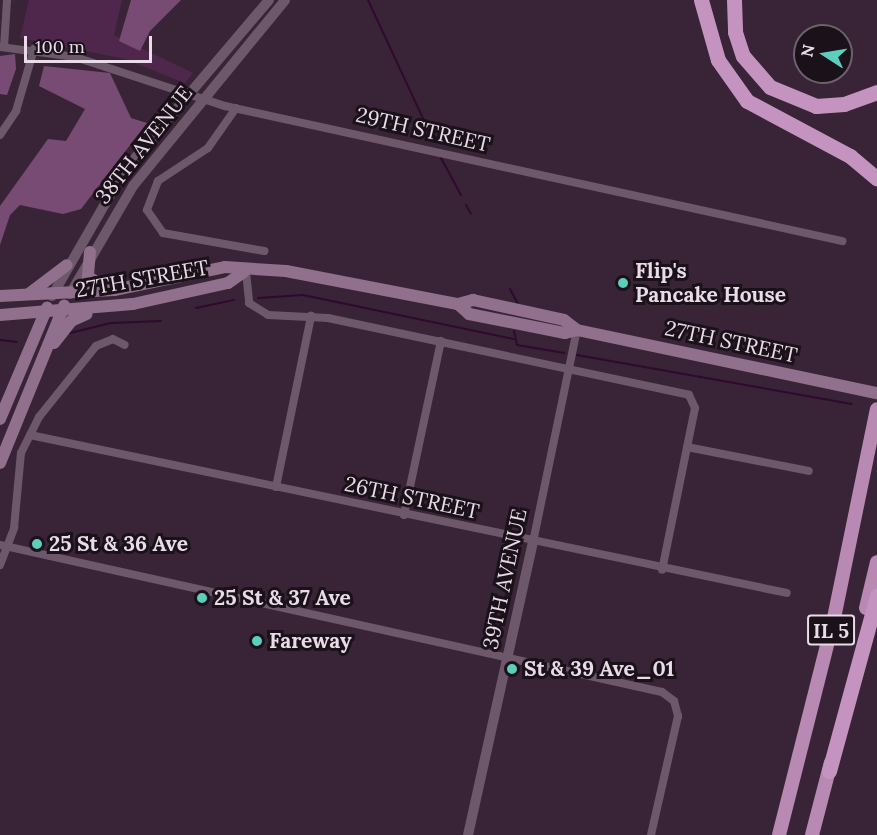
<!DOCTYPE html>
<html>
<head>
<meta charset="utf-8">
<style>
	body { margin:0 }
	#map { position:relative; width:877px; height:835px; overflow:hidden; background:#382436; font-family:Lora,serif }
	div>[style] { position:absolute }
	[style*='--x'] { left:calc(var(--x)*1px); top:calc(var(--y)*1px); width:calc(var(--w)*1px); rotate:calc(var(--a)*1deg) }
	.green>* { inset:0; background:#50274c }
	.forest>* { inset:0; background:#784b74 }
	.stream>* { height:2px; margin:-1px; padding:0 1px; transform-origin:1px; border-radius:1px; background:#31082f }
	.minor>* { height:8px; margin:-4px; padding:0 4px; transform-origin:4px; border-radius:4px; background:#6c586a }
	.tertiary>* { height:10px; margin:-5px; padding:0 5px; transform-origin:5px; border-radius:5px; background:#6c586a }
	.secondary>* { height:12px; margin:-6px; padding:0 6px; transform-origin:6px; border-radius:6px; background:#90708c }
	.trunk>* { height:14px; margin:-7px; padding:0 7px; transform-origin:7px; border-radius:7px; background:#b88ab3 }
	.motorway>* { height:15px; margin:-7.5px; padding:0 7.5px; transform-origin:7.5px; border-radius:7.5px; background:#c593bf }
	.dots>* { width:16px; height:16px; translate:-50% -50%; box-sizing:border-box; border:3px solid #1a1119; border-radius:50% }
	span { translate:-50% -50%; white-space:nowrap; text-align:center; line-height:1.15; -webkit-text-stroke:6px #1a1119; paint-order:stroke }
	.shield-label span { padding:2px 4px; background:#1a1119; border:2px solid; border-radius:4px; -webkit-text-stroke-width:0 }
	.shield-label { font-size:20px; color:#e9dbe7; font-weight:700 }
	.street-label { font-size:21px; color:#e9dbe7 }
	.poi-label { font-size:21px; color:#e9dbe7; font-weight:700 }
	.left { translate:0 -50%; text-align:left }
	.north { position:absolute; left:793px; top:24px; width:60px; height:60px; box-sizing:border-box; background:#1a1119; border:2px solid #6d626b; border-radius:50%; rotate:282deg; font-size:16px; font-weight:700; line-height:24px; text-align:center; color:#e9dbe7 }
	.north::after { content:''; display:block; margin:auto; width:21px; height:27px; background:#5ccebb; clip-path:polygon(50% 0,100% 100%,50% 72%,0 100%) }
	.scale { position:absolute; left:24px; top:36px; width:128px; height:27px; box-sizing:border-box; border:3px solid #e9dbe7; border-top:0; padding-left:8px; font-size:18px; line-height:21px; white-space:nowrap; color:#e9dbe7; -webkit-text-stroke:4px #1a1119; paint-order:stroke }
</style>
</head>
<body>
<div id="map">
	<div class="green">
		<i style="clip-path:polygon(29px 0,122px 0,114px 35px,193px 73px,185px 83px,125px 59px,20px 38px)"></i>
	</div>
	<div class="forest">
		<i style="clip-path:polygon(131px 0,181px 0,150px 31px,140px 51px,119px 41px)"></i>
		<i style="clip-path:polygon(15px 54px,16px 69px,7px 95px,0 94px,0 56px)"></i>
		<i style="clip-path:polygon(44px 66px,110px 73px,131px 118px,147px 123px,81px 209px,63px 214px,20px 205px,10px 215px,0 245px,0 206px,48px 139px,66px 141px,85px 109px,39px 86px)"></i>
	</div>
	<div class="stream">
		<i style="--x:368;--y:0;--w:150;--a:65.1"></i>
		<i style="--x:441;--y:158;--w:42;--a:61.6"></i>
		<i style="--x:466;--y:205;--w:10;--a:61"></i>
		<i style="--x:510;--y:289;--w:17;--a:62"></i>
		<i style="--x:258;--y:298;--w:45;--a:-3.8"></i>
		<i style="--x:303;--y:295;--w:215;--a:11.8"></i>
		<i style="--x:196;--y:308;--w:39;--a:-12"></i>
		<i style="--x:514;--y:331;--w:14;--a:78"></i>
		<i style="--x:517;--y:345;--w:48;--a:9.7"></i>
		<i style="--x:70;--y:333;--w:42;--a:-13.7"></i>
		<i style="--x:111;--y:323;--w:50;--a:-2.3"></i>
		<i style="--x:0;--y:340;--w:17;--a:7"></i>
		<i style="--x:577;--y:355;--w:279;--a:10.1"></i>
	</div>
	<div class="minor">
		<i style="--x:0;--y:47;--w:76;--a:7.6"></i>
		<i style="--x:75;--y:57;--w:158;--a:18.1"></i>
		<i style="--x:225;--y:106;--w:632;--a:12.34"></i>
		<i style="--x:4;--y:47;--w:47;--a:-86.3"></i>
		<i style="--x:236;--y:108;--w:49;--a:125"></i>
		<i style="--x:208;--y:148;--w:60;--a:146.6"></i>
		<i style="--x:158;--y:181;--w:31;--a:111"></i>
		<i style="--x:147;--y:210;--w:28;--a:55"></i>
		<i style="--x:163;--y:233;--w:103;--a:10.1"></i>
		<i style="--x:0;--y:135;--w:29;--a:-56"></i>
		<i style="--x:16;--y:111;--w:65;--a:-73.8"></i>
		<i style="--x:246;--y:272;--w:31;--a:84"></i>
		<i style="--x:249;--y:303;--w:22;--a:32"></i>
		<i style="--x:268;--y:315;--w:60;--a:2.9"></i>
		<i style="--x:328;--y:318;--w:369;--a:12"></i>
		<i style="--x:689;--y:395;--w:14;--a:65"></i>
		<i style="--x:695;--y:408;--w:165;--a:101.5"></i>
		<i style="--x:30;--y:435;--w:773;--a:11.79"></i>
		<i style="--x:687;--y:447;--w:124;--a:11.1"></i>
		<i style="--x:276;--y:487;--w:175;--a:-78.4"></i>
		<i style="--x:404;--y:515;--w:178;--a:-78"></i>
		<i style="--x:533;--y:542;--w:217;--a:-78.3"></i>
		<i style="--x:0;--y:545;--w:678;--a:12.52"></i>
		<i style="--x:662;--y:692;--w:15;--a:37"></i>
		<i style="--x:674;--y:701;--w:16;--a:75"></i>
		<i style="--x:678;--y:716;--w:122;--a:102.8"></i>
		<i style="--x:0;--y:565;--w:40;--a:-69"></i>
		<i style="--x:14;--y:528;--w:75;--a:-84.7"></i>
		<i style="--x:21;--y:453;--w:40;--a:-63.4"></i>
		<i style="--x:39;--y:417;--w:91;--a:-51.2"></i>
		<i style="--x:96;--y:346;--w:18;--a:-22"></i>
		<i style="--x:113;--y:339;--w:13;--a:27"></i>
	</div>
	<div class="tertiary">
		<i style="--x:70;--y:294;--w:125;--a:-59.7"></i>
		<i style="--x:133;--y:186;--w:240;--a:-50.7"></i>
		<i style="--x:52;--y:296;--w:144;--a:-60.1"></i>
		<i style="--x:124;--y:171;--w:224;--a:-49.7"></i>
		<i style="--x:468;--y:835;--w:300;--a:-77.5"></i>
	</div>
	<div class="secondary">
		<i style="--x:90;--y:252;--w:25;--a:95"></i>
		<i style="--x:88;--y:277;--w:22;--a:30"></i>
		<i style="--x:30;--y:293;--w:46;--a:-37.1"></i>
		<i style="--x:0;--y:296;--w:114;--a:-3"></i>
		<i style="--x:114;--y:290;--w:113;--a:-11.7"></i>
		<i style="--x:225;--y:267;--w:61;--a:3.8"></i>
		<i style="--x:286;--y:271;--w:175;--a:10.9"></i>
		<i style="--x:458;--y:304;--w:16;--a:-15"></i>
		<i style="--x:473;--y:300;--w:93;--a:12.4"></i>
		<i style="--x:564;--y:320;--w:16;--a:38"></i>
		<i style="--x:577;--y:330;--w:307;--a:11.9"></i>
		<i style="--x:458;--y:304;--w:15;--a:42"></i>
		<i style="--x:469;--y:314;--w:98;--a:11.2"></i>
		<i style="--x:565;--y:333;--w:12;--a:-14"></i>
		<i style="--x:0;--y:315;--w:133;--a:-4.7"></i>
		<i style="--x:133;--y:304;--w:97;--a:-12.5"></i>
		<i style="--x:228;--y:283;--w:19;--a:-35"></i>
		<i style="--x:54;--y:343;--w:28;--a:-52"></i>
		<i style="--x:71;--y:321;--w:17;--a:-24"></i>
		<i style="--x:0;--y:419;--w:121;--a:-67.1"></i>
		<i style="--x:0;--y:463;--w:170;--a:-67.8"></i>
	</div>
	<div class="trunk">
		<i style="--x:866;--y:608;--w:47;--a:-76.6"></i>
		<i style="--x:779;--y:835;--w:224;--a:-75.8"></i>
		<i style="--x:834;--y:618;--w:213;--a:-78.4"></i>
		<i style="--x:812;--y:835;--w:75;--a:-75.4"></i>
	</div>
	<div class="motorway">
		<i style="--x:701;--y:0;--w:62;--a:74.2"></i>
		<i style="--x:718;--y:60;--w:50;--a:54.7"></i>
		<i style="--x:747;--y:101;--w:117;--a:28.1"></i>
		<i style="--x:850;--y:156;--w:35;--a:40"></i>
		<i style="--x:734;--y:0;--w:32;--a:88"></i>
		<i style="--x:735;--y:32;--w:25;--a:72"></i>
		<i style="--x:743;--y:56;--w:41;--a:48.9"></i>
		<i style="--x:770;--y:87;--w:50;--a:22.4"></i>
		<i style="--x:816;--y:106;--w:28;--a:-4"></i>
		<i style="--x:844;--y:104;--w:35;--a:-20"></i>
		<i style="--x:829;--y:771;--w:182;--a:-74.7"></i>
	</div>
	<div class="dots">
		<i style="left:623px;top:283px;background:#5ccebb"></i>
		<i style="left:37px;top:544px;background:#5ccebb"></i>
		<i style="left:202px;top:598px;background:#5ccebb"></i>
		<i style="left:257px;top:641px;background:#5ccebb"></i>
		<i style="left:512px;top:669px;background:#5ccebb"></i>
	</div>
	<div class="shield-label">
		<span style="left:831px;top:630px">IL 5</span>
	</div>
	<div class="street-label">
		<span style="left:423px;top:130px;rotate:13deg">29TH STREET</span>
		<span style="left:144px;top:145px;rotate:-52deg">38TH AVENUE</span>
		<span style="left:142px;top:279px;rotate:-10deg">27TH STREET</span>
		<span style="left:731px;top:342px;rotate:12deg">27TH STREET</span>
		<span style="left:412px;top:498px;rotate:12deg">26TH STREET</span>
		<span style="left:505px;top:579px;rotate:-78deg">39TH AVENUE</span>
	</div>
	<div class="poi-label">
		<span class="left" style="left:635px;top:283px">Flip's<br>Pancake House</span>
		<span class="left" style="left:49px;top:544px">25 St &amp; 36 Ave</span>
		<span class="left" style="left:214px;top:598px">25 St &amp; 37 Ave</span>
		<span class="left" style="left:269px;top:641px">Fareway</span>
		<span class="left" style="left:524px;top:669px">St &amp; 39 Ave_01</span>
	</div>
	<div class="north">N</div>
	<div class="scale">100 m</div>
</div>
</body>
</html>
